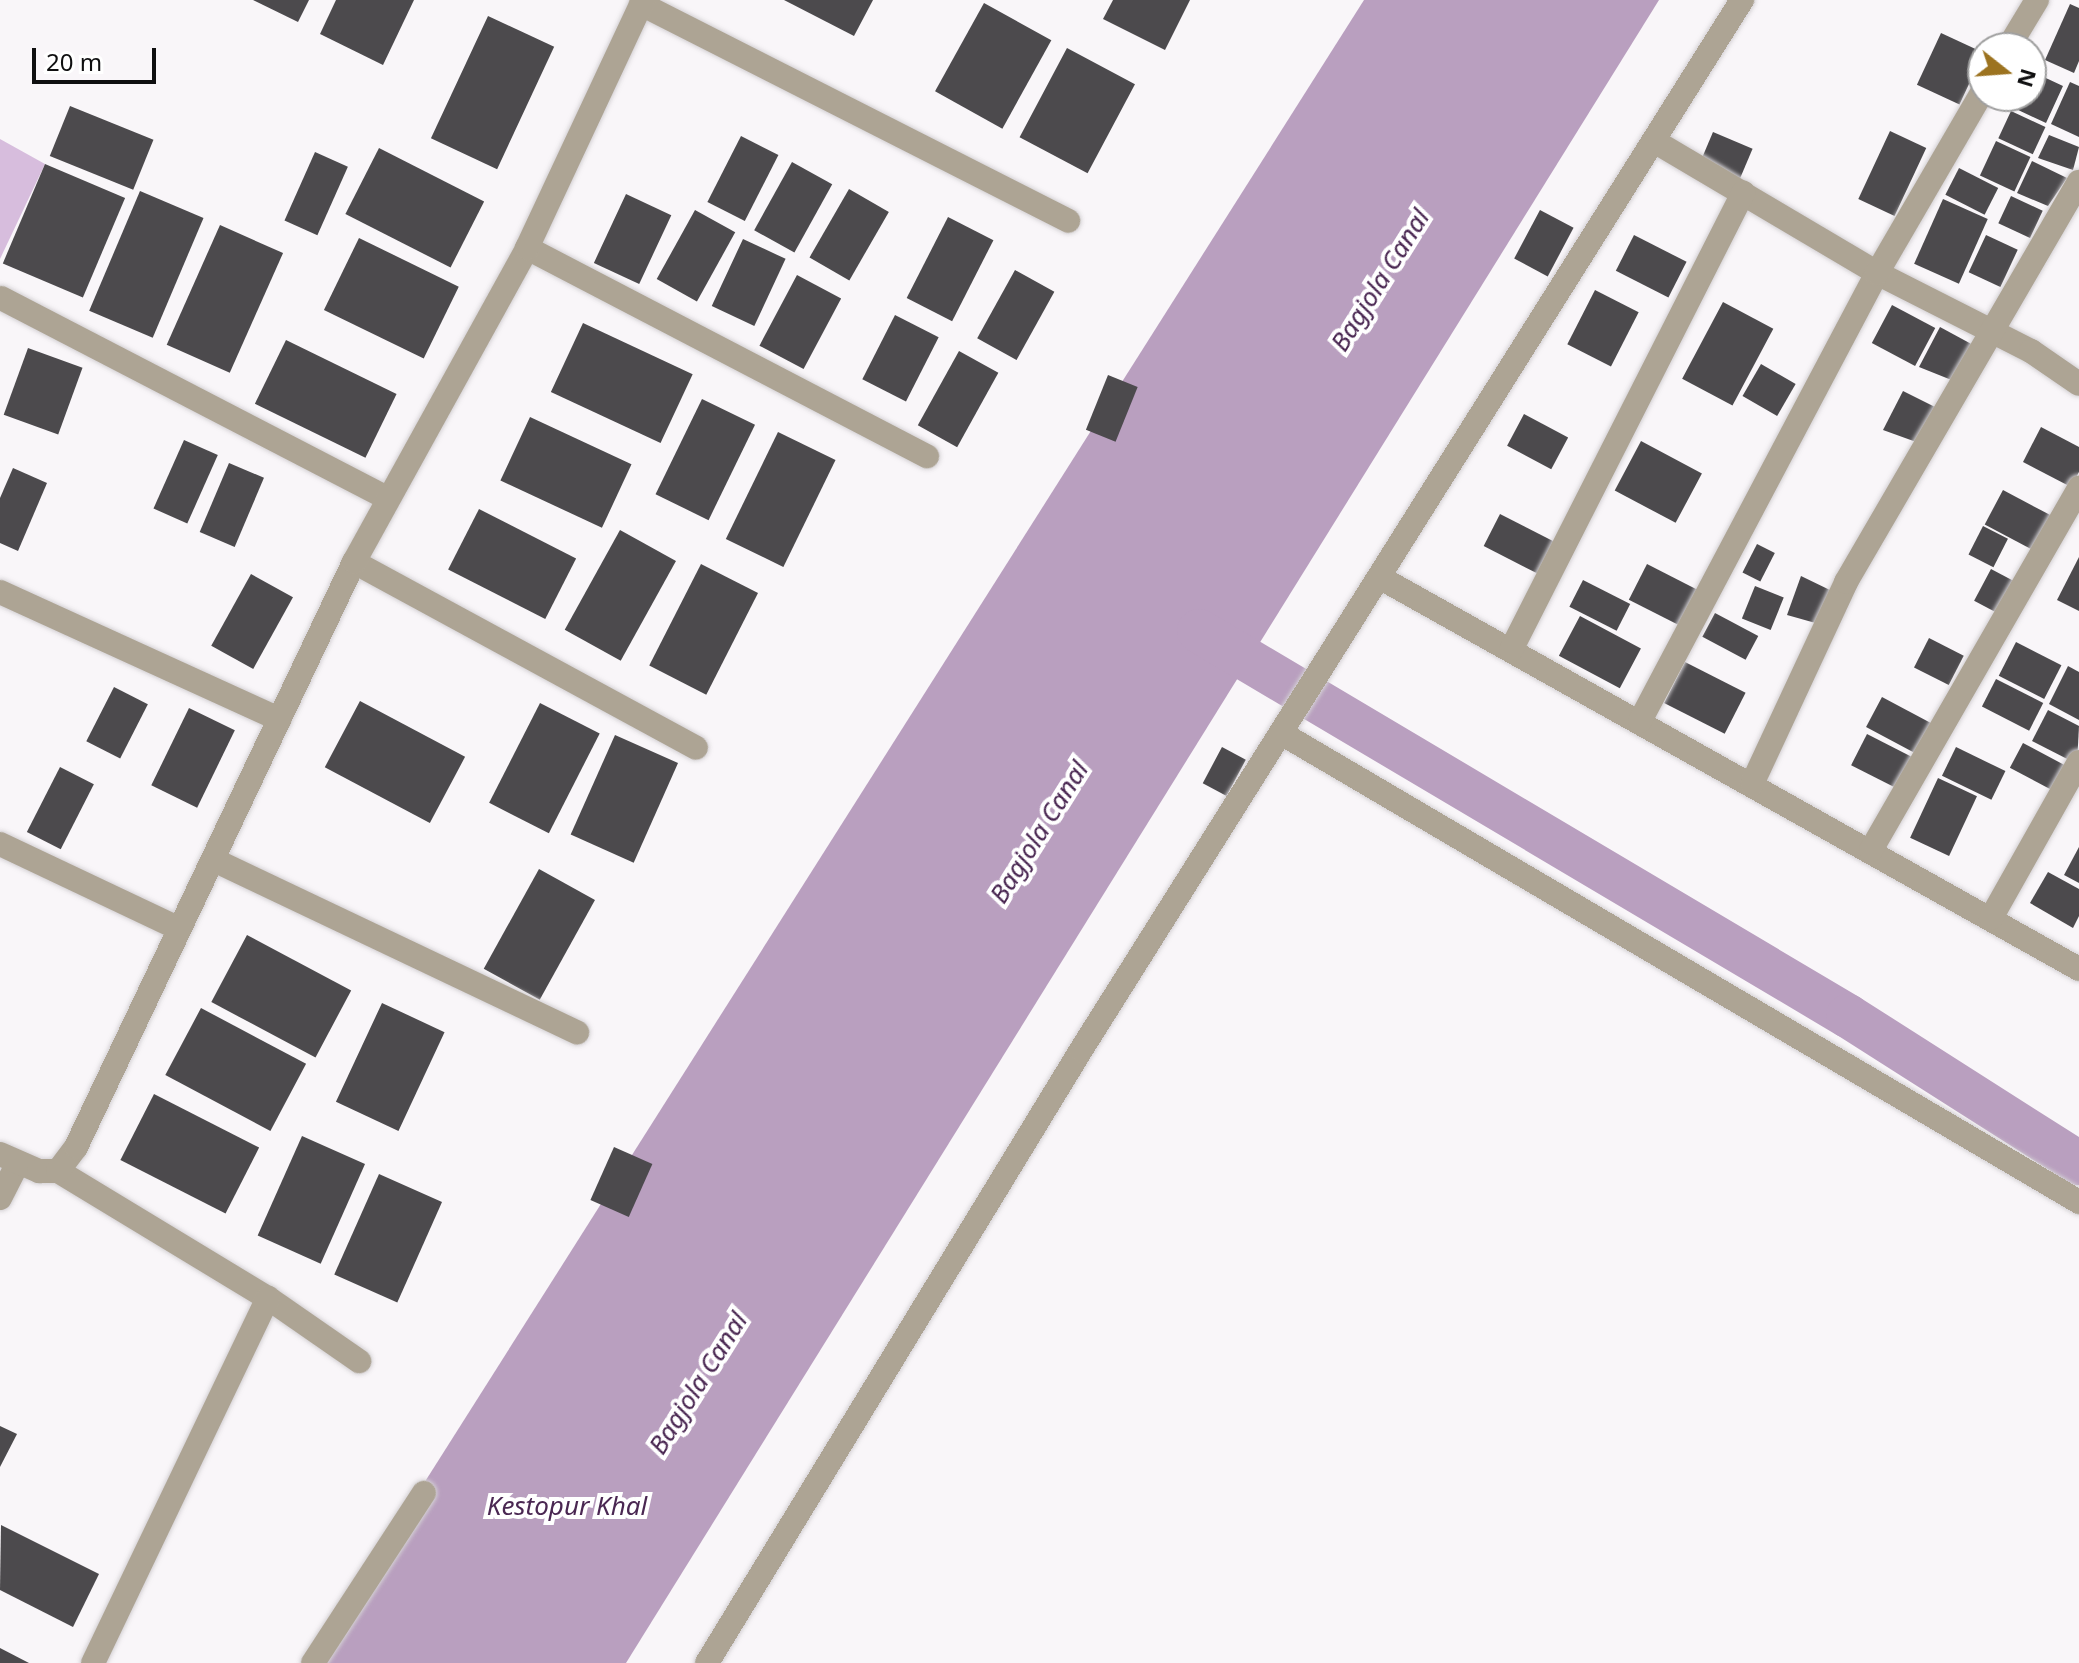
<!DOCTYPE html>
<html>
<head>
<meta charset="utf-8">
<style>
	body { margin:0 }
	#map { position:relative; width:2079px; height:1663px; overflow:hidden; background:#f9f6f9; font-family:"Noto Sans",sans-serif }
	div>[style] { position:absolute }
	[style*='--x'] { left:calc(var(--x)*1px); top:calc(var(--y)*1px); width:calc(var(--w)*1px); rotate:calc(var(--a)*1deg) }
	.green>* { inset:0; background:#d7bddd }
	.water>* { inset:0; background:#b99fbf }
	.canal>* { height:44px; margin:-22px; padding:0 22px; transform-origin:22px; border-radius:22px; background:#b99fbf }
	.building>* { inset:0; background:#4c4a4d; transform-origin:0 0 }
	.roads { filter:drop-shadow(0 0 2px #d4d1d4) drop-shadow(0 0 2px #d4d1d4) }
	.minor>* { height:24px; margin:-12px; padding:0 12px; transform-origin:12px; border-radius:12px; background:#ada494 }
	.tertiary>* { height:24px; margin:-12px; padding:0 12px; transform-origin:12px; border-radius:12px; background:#ada494 }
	span { translate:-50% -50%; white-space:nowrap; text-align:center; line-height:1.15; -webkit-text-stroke:8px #fff; paint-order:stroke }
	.water-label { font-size:26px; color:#4a2752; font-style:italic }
	.north { position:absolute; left:1967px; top:32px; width:80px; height:80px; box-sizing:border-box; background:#fff; border:2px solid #9f9f9f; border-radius:50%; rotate:107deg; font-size:22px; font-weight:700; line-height:32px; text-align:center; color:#0f0f10 }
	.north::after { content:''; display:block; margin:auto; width:28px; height:36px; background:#9c7320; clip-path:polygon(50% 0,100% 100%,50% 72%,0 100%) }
	.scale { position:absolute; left:32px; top:48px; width:124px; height:36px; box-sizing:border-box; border:4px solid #0f0f10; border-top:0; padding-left:10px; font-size:24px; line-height:28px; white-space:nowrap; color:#0f0f10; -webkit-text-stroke:6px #fff; paint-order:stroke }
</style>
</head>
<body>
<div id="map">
	<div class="green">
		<i style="clip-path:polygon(0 139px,45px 164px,0 259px)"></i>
	</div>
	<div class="water">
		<i style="clip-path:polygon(1364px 0,1659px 0,626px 1663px,310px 1663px)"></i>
	</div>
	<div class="canal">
		<i style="--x:1199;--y:631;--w:755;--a:30.68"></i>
		<i style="--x:1848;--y:1016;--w:274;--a:32.5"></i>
	</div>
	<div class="building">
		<i style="clip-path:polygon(253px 0,309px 0,298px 22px)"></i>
		<i style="clip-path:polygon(336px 0,414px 0,383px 65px,320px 34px)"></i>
		<i style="clip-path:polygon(784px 0,873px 0,854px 36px)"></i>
		<i style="clip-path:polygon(1113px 0,1190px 0,1165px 50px,1103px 19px)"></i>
		<i style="left:984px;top:3px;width:77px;height:101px;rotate:29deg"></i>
		<i style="clip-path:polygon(2070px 4px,2079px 8px,2079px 61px,2074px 73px,2045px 60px)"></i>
		<i style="left:488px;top:16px;width:73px;height:135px;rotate:25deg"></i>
		<i style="left:1941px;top:33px;width:47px;height:57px;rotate:25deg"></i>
		<i style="left:1067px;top:48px;width:77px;height:101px;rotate:28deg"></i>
		<i style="clip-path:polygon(2033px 72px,2063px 86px,2046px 123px,2016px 109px,2022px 96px,2031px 96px)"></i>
		<i style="clip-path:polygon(2070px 82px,2079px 86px,2079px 137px,2051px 124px)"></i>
		<i style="left:70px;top:106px;width:90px;height:54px;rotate:22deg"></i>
		<i style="left:2011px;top:111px;width:38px;height:30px;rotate:25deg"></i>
		<i style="left:1890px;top:131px;width:40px;height:75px;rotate:25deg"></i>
		<i style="left:1713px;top:132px;width:43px;height:36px;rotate:23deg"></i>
		<i style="clip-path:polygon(2049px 135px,2079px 147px,2073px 170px,2038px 158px)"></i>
		<i style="left:741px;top:136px;width:42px;height:74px;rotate:27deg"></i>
		<i style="left:1996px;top:141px;width:38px;height:38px;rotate:25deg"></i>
		<i style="left:379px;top:148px;width:118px;height:74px;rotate:27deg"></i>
		<i style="left:315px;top:152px;width:36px;height:75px;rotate:24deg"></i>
		<i style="clip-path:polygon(2032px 161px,2067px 178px,2048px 206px,2017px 193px)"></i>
		<i style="left:792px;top:162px;width:46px;height:78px;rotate:29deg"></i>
		<i style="left:45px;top:164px;width:87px;height:108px;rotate:23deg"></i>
		<i style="left:1959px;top:168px;width:44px;height:30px;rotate:27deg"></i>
		<i style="left:849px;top:189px;width:46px;height:79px;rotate:30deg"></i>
		<i style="left:140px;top:191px;width:69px;height:130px;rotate:23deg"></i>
		<i style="left:626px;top:194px;width:50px;height:76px;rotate:25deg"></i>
		<i style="left:2011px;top:196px;width:35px;height:30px;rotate:25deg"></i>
		<i style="left:1943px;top:199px;width:49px;height:71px;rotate:24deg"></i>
		<i style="left:695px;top:210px;width:46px;height:79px;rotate:29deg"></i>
		<i style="left:1540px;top:210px;width:38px;height:55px;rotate:28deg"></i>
		<i style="left:948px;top:217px;width:51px;height:91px;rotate:27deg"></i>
		<i style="left:220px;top:225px;width:69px;height:131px;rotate:24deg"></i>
		<i style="left:1634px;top:235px;width:59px;height:40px;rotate:27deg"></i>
		<i style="left:1986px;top:235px;width:35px;height:41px;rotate:25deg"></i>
		<i style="left:359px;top:238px;width:111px;height:80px;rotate:26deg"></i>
		<i style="left:743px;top:239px;width:47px;height:74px;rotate:25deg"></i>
		<i style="left:1015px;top:270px;width:45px;height:78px;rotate:29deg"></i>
		<i style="left:797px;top:275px;width:50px;height:80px;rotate:28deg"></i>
		<i style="left:1595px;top:290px;width:49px;height:61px;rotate:27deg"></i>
		<i style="left:1723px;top:302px;width:57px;height:87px;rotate:28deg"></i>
		<i style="left:1892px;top:305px;width:49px;height:43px;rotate:28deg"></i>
		<i style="left:895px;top:315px;width:49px;height:72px;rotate:27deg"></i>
		<i style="left:583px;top:323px;width:121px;height:76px;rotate:25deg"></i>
		<i style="clip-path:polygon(1940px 327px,1975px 346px,1954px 381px,1919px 367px)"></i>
		<i style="left:286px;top:340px;width:123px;height:71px;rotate:26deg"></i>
		<i style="left:28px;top:348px;width:58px;height:71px;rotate:20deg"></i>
		<i style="left:959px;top:351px;width:45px;height:85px;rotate:29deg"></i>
		<i style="left:1761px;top:364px;width:40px;height:37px;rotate:30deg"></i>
		<i style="left:1108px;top:375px;width:32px;height:59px;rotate:22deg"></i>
		<i style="clip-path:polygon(1903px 391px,1939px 409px,1919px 443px,1883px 430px)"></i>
		<i style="left:702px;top:399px;width:59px;height:106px;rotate:26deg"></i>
		<i style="left:1524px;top:414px;width:50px;height:36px;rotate:28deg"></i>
		<i style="left:530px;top:417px;width:112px;height:70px;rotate:25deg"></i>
		<i style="clip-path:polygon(2041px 427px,2079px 447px,2079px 472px,2071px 487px,2023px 462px)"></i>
		<i style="left:778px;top:432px;width:64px;height:119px;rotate:26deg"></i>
		<i style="left:184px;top:440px;width:37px;height:75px;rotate:24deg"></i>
		<i style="left:1641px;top:441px;width:69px;height:56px;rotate:28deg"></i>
		<i style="left:229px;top:463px;width:38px;height:75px;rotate:23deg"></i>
		<i style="clip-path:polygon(13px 468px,47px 483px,18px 551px,0 543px,0 498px)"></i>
		<i style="left:2003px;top:490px;width:54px;height:39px;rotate:28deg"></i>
		<i style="left:479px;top:509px;width:109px;height:68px;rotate:27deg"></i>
		<i style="left:1500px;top:514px;width:61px;height:36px;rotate:27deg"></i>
		<i style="left:1983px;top:526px;width:28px;height:32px;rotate:27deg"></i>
		<i style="left:620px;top:530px;width:64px;height:114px;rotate:29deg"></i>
		<i style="left:1757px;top:544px;width:20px;height:32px;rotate:27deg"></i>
		<i style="clip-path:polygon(2079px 557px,2079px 611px,2057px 600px)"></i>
		<i style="left:701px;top:564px;width:64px;height:114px;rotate:27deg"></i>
		<i style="left:1647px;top:564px;width:62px;height:40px;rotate:27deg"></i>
		<i style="left:1991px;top:569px;width:30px;height:36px;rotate:28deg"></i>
		<i style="left:251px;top:574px;width:48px;height:82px;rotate:29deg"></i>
		<i style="clip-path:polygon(1801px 576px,1834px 592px,1819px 624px,1787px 615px)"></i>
		<i style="left:1583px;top:580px;width:53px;height:30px;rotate:27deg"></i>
		<i style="left:1755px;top:586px;width:31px;height:35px;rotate:22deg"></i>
		<i style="left:1715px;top:613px;width:49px;height:27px;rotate:28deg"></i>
		<i style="left:1580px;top:616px;width:69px;height:45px;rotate:28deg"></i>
		<i style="left:1929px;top:638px;width:39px;height:33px;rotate:27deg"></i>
		<i style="left:2016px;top:642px;width:51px;height:38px;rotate:27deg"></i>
		<i style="left:1685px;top:662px;width:68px;height:46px;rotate:27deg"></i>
		<i style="clip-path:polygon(2068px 666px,2079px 672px,2079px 720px,2049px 704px)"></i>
		<i style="left:1996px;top:679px;width:53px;height:31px;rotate:27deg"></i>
		<i style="left:114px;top:687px;width:38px;height:61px;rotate:27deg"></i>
		<i style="left:1882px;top:697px;width:59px;height:34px;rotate:28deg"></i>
		<i style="left:360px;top:701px;width:119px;height:75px;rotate:28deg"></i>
		<i style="left:540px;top:703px;width:67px;height:112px;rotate:27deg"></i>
		<i style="left:189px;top:708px;width:51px;height:86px;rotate:26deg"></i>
		<i style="clip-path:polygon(2048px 710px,2079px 726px,2077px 764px,2032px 741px)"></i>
		<i style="left:1867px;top:734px;width:56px;height:35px;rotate:27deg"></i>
		<i style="left:615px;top:735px;width:69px;height:109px;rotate:24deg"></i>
		<i style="left:2023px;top:743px;width:55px;height:28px;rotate:28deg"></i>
		<i style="left:1222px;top:747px;width:27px;height:41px;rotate:28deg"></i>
		<i style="left:1956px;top:747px;width:55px;height:32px;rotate:26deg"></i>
		<i style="left:60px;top:767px;width:38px;height:73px;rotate:27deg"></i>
		<i style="left:1938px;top:778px;width:43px;height:66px;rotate:25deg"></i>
		<i style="clip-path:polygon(2079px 847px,2079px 883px,2064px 875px)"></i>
		<i style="left:539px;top:869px;width:64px;height:114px;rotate:29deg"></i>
		<i style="clip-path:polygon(2048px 872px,2079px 889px,2079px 916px,2073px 928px,2030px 903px)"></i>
		<i style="left:247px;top:935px;width:118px;height:76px;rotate:28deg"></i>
		<i style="left:382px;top:1003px;width:69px;height:109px;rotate:25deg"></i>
		<i style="left:201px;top:1008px;width:119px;height:76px;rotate:28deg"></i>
		<i style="left:154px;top:1094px;width:118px;height:74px;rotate:27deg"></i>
		<i style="left:302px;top:1136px;width:69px;height:109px;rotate:24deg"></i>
		<i style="left:614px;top:1147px;width:42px;height:58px;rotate:24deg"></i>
		<i style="left:379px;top:1174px;width:69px;height:110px;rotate:24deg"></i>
		<i style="clip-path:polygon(0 1426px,17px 1434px,0 1467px)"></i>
		<i style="clip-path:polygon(1px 1525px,99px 1574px,73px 1627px,0 1590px)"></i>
		<i style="clip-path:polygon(0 1648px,29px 1663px,0 1663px)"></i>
	</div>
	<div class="roads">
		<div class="minor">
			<i style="--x:641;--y:4;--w:479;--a:26.9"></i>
			<i style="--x:2008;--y:48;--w:56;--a:-58.9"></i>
			<i style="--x:1654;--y:141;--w:259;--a:30.6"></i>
			<i style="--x:1877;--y:273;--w:173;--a:26.9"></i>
			<i style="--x:2031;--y:351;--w:58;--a:34.5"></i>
			<i style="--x:527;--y:248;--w:451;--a:27.5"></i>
			<i style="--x:1;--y:298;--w:435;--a:27.4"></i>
			<i style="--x:354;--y:562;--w:389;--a:28.5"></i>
			<i style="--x:1379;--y:577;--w:802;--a:29.25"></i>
			<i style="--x:0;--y:592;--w:307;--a:24.5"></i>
			<i style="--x:1511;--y:650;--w:513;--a:-63.08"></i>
			<i style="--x:1640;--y:721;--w:507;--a:-62.12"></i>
			<i style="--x:1877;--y:273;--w:211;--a:-59.8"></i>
			<i style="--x:1281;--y:733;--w:926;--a:30.44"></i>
			<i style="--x:1752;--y:784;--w:223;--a:-65"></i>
			<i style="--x:1846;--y:582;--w:463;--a:-59.8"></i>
			<i style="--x:0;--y:844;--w:197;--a:25.3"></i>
			<i style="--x:1871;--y:850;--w:418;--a:-60.1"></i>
			<i style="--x:214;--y:860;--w:402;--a:25.4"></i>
			<i style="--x:1991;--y:918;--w:179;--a:-60.6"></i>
			<i style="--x:58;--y:1171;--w:245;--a:31.2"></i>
			<i style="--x:268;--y:1298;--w:111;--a:34.7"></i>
			<i style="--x:0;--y:1198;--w:39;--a:-63"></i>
			<i style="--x:93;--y:1663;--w:405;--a:-64.4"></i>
			<i style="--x:313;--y:1663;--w:203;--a:-56.9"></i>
		</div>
		<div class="tertiary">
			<i style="--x:0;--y:1154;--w:43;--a:23.6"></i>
			<i style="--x:39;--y:1171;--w:19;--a:0"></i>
			<i style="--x:58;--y:1171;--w:30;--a:-53"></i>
			<i style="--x:76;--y:1147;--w:648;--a:-64.58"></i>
			<i style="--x:354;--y:562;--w:359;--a:-61.1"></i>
			<i style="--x:527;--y:248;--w:274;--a:-64.9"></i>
			<i style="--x:707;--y:1663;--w:718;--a:-58.61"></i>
			<i style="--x:1081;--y:1050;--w:1241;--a:-57.81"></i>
		</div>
	</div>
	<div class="water-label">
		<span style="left:1380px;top:280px;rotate:-58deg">Bagjola Canal</span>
		<span style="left:1039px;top:832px;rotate:-58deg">Bagjola Canal</span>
		<span style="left:698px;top:1383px;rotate:-58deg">Bagjola Canal</span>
		<span style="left:567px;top:1506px">Kestopur Khal</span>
	</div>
	<div class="north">N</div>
	<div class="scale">20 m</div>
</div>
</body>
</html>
